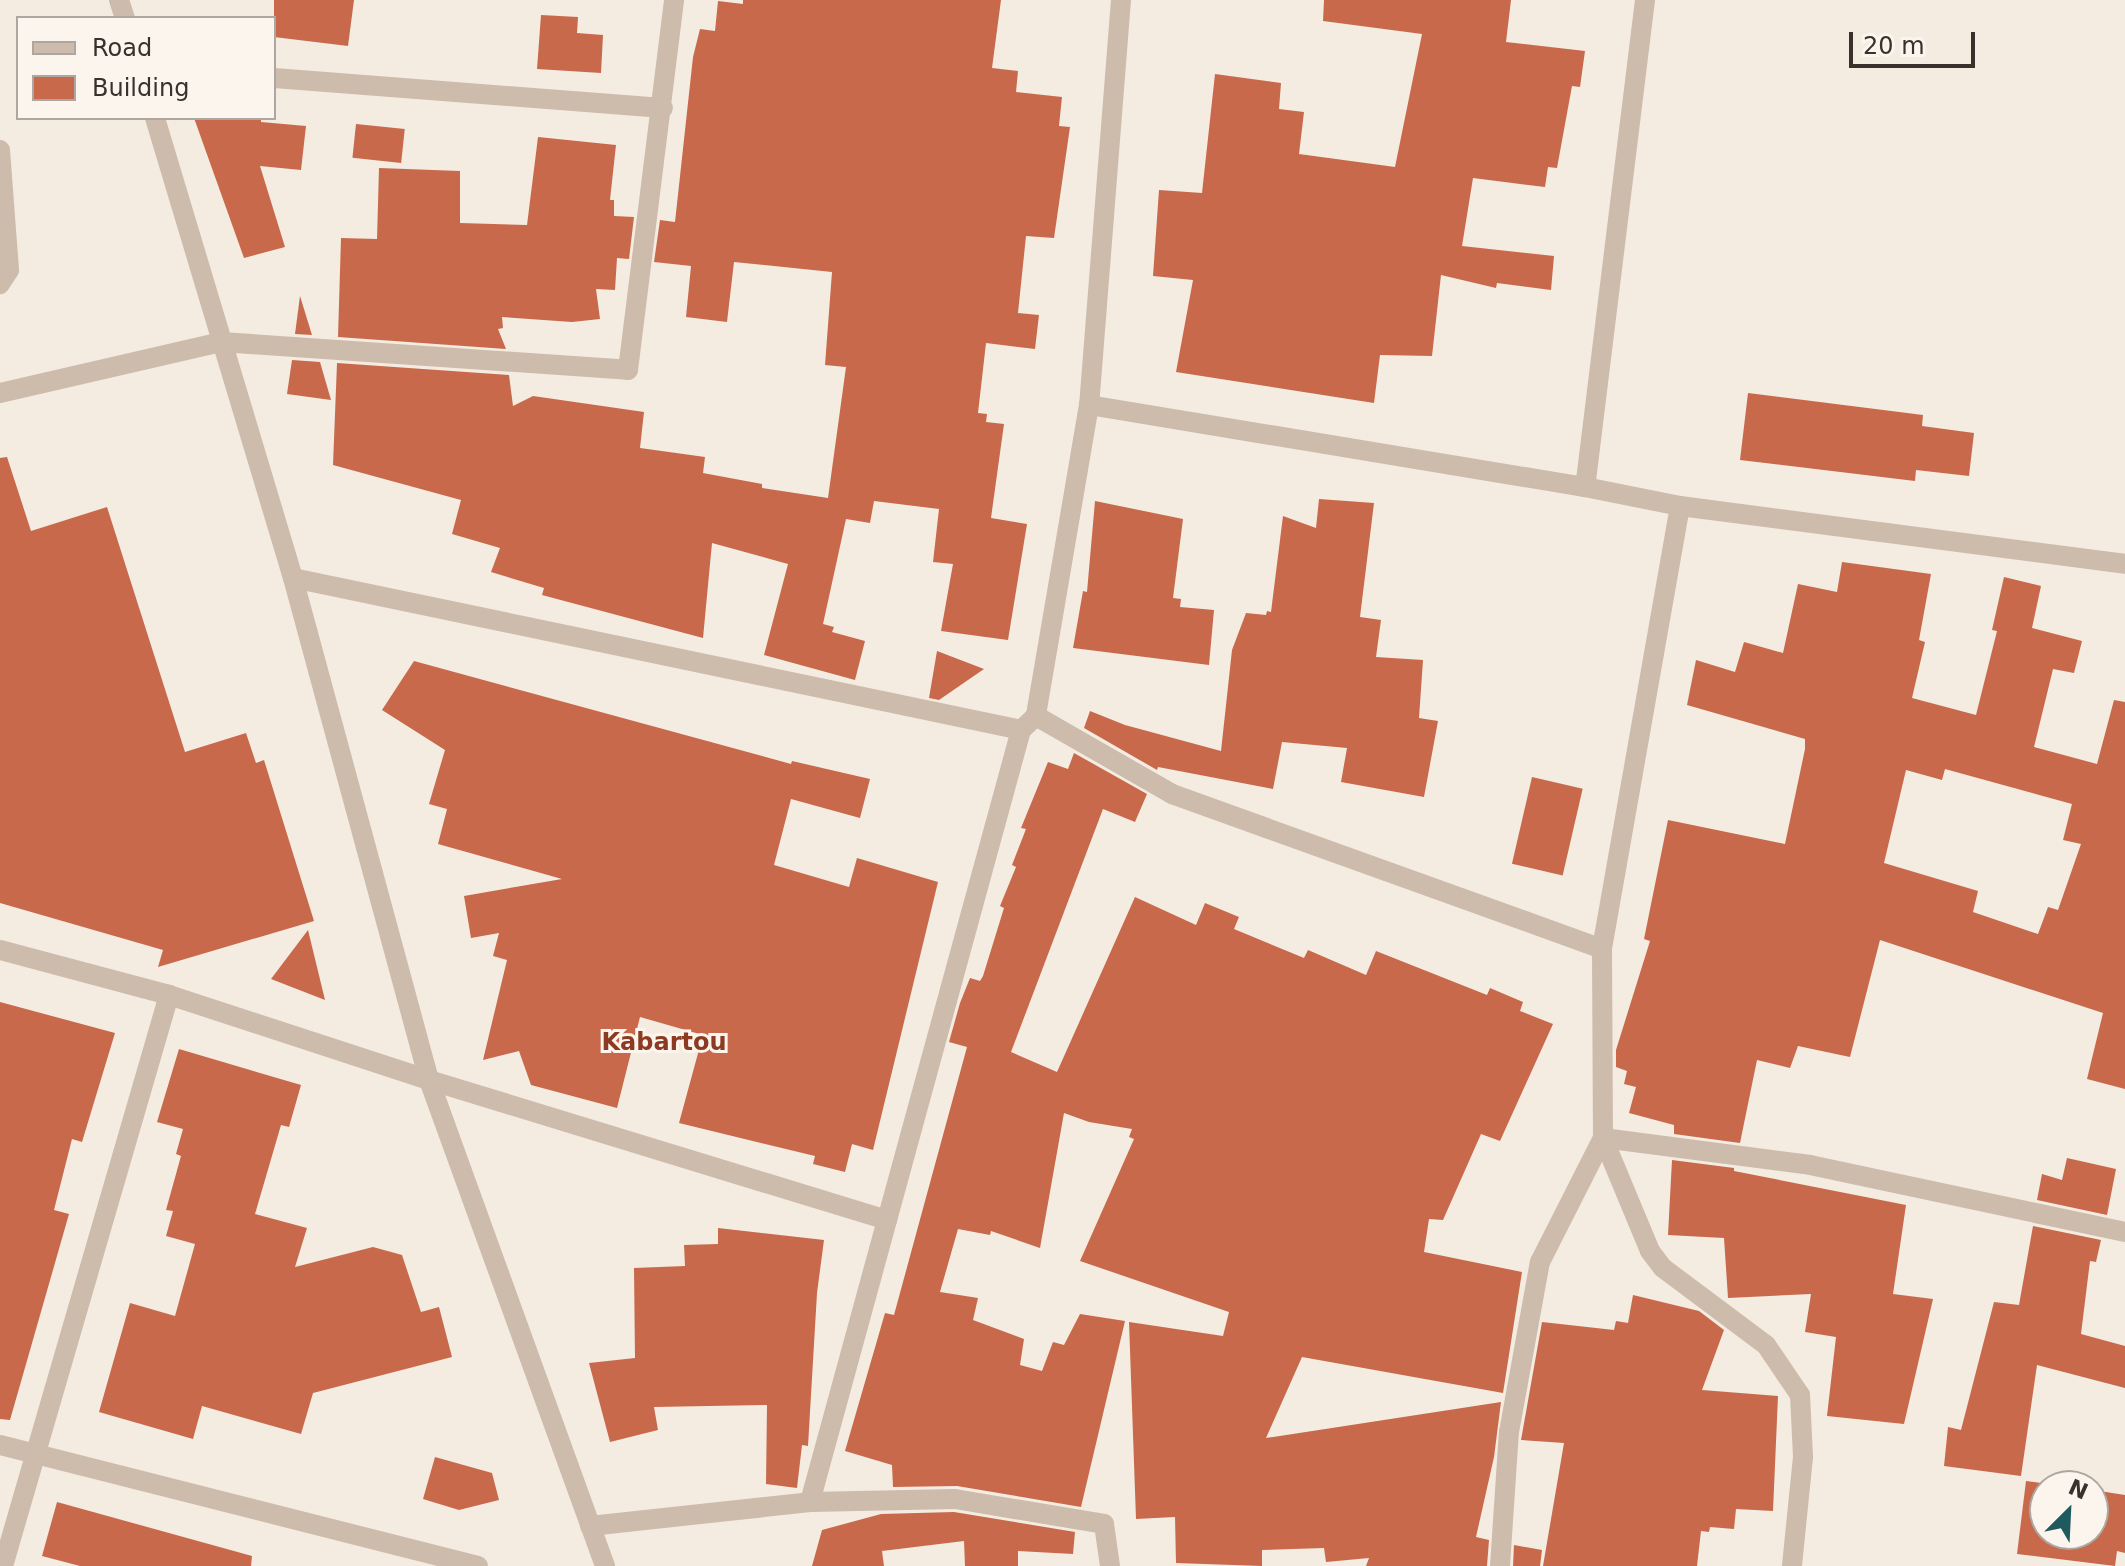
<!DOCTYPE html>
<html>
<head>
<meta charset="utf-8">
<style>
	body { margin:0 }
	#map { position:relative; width:2125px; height:1566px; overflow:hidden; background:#f4ebe1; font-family:"DejaVu Sans",sans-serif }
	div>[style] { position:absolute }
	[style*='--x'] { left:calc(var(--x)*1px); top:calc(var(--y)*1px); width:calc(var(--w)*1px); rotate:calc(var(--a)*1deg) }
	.building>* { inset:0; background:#c8694b; transform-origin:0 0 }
	.minor>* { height:20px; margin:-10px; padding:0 10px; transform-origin:10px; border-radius:10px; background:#cdbbac }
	span { translate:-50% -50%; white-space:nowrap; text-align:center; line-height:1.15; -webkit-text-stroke:6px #fbf5ee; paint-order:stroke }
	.neighbourhood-label { font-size:24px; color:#8c3b22; font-weight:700 }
	.legend { position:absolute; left:16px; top:16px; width:260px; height:104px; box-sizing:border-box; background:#fbf5ee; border:2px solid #aea6a0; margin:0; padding:10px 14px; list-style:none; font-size:24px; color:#3b302b }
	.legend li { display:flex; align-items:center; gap:16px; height:40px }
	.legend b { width:40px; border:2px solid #aea6a0 }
	.north { position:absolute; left:2029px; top:1470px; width:80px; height:80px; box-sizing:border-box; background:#fbf5ee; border:2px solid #aea6a0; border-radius:50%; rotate:24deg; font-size:22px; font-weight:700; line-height:32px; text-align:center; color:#3b302b }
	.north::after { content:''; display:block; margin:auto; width:28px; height:36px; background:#1f5a5e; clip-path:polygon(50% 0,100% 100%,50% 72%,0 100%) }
	.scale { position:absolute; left:1849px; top:32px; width:126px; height:36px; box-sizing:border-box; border:4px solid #3b302b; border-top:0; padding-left:10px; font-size:24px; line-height:28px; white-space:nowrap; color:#3b302b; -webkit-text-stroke:6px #fbf5ee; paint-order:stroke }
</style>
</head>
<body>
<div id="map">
	<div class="building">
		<i style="clip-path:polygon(274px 0,354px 0,348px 46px,274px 37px)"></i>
		<i style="clip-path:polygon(743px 0,1001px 0,992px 68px,1018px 71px,1016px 92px,1062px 97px,1059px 126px,1070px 127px,1054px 238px,1026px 236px,1018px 313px,1039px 315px,1035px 349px,986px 343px,978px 413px,987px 414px,986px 422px,1004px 424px,991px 518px,1027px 524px,1008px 640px,941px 631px,953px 564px,933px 562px,939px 509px,874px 501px,870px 523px,846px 519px,823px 624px,834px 627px,832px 632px,865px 641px,855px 680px,764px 655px,788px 564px,712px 543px,703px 638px,542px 595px,544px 588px,491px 572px,500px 548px,452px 534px,461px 500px,333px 465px,337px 363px,509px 375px,513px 406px,533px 396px,644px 412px,640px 448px,705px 457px,703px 473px,762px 484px,762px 488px,828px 498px,846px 367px,825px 365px,832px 272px,734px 262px,727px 322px,686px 317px,691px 266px,654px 262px,660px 220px,675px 222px,693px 57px,700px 29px,715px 31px,718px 1px,743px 4px)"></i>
		<i style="clip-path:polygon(1324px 0,1511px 0,1506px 42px,1585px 51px,1580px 87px,1572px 86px,1557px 168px,1548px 167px,1545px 187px,1473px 178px,1462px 246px,1554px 256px,1551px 290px,1497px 283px,1496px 288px,1441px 275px,1432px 356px,1380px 355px,1374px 403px,1176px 372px,1193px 280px,1153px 276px,1159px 190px,1202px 193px,1215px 74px,1281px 83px,1279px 109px,1304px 112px,1299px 154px,1395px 167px,1422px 34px,1323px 21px)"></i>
		<i style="clip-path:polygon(541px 15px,578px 17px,577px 33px,603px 35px,601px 73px,537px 69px)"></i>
		<i style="clip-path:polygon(194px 118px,261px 118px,261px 122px,306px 126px,301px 170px,260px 166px,285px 247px,244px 258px)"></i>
		<i style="left:356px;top:124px;width:49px;height:34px;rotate:6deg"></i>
		<i style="clip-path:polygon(538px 137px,616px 145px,610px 200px,614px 200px,614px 216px,634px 217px,629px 259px,617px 258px,615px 290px,596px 289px,600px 319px,572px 322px,502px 317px,503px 328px,498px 329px,506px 349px,338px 337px,341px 238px,377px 239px,379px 168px,460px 171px,460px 223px,527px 225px)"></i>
		<i style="clip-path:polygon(300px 296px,312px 335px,295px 334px)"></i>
		<i style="clip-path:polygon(292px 360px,320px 362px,331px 400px,287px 394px)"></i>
		<i style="clip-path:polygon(1748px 393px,1923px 415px,1922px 426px,1974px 433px,1969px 476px,1916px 470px,1915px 481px,1740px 460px)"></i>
		<i style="clip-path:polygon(7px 457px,31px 531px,107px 507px,185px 752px,246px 733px,256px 763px,264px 760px,314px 921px,158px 967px,163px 950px,0 903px,0 458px)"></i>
		<i style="clip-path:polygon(1319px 499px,1374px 503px,1360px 617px,1381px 620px,1376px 657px,1423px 660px,1419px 718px,1438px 721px,1424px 797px,1341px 782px,1347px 748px,1282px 742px,1273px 789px,1158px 767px,1157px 770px,1084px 728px,1090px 711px,1125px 725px,1221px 751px,1232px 650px,1246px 613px,1266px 615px,1267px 611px,1271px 612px,1283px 516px,1316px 528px)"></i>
		<i style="clip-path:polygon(1095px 501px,1183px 519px,1173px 598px,1181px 599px,1180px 607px,1214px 610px,1209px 665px,1073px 648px,1083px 591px,1087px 592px)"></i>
		<i style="clip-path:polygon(evenodd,1842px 562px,1931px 574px,1919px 640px,1925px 642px,1912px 698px,1976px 715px,1997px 631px,1992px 630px,2004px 577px,2041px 586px,2032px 628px,2082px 641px,2074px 673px,2053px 669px,2034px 747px,2097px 764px,2114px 700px,2125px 702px,2125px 1089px,2087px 1079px,2103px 1013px,1880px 940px,1850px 1057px,1798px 1046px,1790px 1068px,1757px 1060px,1740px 1143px,1674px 1134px,1674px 1125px,1629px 1113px,1636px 1087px,1624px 1084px,1627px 1071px,1616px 1067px,1616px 1050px,1650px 941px,1644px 939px,1668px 820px,1785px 844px,1805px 749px,1805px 739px,1687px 705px,1696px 660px,1735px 672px,1744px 642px,1783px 653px,1798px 584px,1837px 592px,1842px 562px,1945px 769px,2072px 804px,2063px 840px,2081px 844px,2058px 910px,2048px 907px,2038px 934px,1973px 912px,1978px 891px,1884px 863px,1906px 770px,1942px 780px,1945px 769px)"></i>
		<i style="clip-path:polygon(937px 651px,984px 669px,939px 700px,929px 698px)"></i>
		<i style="clip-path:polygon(414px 661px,791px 764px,792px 761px,870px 779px,860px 818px,791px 799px,774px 865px,849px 887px,857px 858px,938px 882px,873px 1150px,852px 1144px,845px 1172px,813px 1164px,815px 1156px,679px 1123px,703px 1035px,640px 1017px,617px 1108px,531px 1085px,519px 1051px,483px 1060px,507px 960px,493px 956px,499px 933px,471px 938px,464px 896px,562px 879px,438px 844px,447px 809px,429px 804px,445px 750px,382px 710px)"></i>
		<i style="clip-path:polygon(1074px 753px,1147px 794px,1135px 822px,1103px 809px,1011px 1052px,1057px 1072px,1135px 897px,1196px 925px,1205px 903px,1239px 917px,1234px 929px,1304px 958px,1308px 950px,1366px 975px,1376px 951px,1487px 995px,1490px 988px,1523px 1002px,1520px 1011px,1553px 1024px,1500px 1141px,1481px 1134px,1443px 1220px,1429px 1219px,1424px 1252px,1522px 1272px,1503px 1393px,1302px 1357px,1266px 1438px,1501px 1402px,1494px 1457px,1476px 1537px,1489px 1540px,1487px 1566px,1366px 1566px,1369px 1558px,1326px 1562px,1324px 1548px,1262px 1550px,1262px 1566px,1176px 1563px,1175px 1517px,1136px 1519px,1129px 1322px,1223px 1336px,1229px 1312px,1080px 1261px,1134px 1139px,1129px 1137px,1132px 1129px,1089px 1122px,1064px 1113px,1040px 1248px,991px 1231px,990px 1235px,958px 1229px,940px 1292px,978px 1298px,973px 1320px,1024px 1339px,1020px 1365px,1042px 1371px,1053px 1342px,1064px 1345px,1080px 1314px,1125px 1321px,1081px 1507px,957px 1486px,893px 1487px,892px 1465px,845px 1451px,885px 1313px,894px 1315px,967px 1047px,949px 1042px,960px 1003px,970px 978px,980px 981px,983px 976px,1004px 908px,1000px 906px,1016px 867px,1012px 865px,1026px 829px,1021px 828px,1048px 762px,1068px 769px)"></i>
		<i style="left:1532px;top:777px;width:52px;height:89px;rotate:13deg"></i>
		<i style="clip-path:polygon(308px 930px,325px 1000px,271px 979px)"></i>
		<i style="clip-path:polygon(0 1002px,115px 1033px,82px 1142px,72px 1139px,54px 1210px,69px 1214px,10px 1420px,0 1419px)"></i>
		<i style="clip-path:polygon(179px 1049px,301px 1085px,289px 1127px,281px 1125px,255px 1214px,307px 1228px,295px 1267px,373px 1247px,402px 1255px,421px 1312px,439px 1307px,452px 1357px,313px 1393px,301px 1434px,202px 1406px,193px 1439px,99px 1412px,130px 1303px,175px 1316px,195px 1244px,166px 1236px,173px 1211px,166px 1210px,181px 1156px,176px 1154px,183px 1129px,157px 1122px)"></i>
		<i style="clip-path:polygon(2067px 1158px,2116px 1169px,2107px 1215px,2037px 1200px,2042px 1174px,2062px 1180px)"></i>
		<i style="clip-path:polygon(1672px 1160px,1734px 1168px,1734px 1171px,1906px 1205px,1893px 1294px,1933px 1299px,1904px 1424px,1827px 1416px,1836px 1337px,1805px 1332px,1811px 1294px,1728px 1298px,1724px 1238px,1668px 1235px)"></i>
		<i style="clip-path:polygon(2033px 1226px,2101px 1240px,2096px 1262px,2090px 1261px,2081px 1334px,2125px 1346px,2125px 1388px,2037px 1365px,2021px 1476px,1944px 1466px,1948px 1427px,1961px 1430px,1994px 1302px,2019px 1305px)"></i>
		<i style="clip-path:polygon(718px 1228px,824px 1240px,817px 1293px,808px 1446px,802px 1445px,797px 1488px,766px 1484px,767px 1405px,654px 1407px,658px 1430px,610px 1442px,589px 1363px,635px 1358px,634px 1268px,685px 1266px,684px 1245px,718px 1244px)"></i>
		<i style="clip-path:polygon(1633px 1295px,1699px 1311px,1724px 1330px,1702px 1390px,1778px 1396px,1773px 1511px,1736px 1509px,1734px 1529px,1710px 1527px,1709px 1532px,1701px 1531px,1697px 1566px,1543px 1566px,1564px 1443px,1521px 1440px,1542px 1322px,1614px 1330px,1616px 1321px,1628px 1323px)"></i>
		<i style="clip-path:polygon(435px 1457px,492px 1473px,499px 1500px,459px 1510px,423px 1499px)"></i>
		<i style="clip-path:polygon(2026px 1481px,2063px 1486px,2045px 1486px,2045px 1534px,2093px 1534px,2093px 1490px,2125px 1495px,2125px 1553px,2117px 1551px,2115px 1566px,2017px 1554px)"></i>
		<i style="clip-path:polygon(57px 1502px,252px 1556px,251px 1566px,80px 1566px,42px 1556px)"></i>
		<i style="clip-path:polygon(954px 1512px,1075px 1532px,1073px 1554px,1018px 1551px,1018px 1566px,965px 1566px,964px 1541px,882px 1551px,884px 1566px,812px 1566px,822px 1530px,881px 1514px)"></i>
		<i style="clip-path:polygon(1514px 1545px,1542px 1550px,1540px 1566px,1513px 1566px)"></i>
	</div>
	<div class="minor">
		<i style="--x:119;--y:0;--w:19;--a:72"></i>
		<i style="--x:1121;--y:0;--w:406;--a:94.5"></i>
		<i style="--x:1089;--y:405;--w:503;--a:9.39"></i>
		<i style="--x:1645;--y:0;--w:491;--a:97"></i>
		<i style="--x:1585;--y:487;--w:97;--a:11.3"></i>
		<i style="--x:1680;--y:506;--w:450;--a:100"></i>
		<i style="--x:1602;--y:949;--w:189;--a:89.7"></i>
		<i style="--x:1603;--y:1138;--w:122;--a:67.4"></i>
		<i style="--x:1650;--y:1251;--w:21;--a:53"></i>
		<i style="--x:1663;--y:1268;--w:129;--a:36.8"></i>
		<i style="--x:1766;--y:1345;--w:60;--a:55.8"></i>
		<i style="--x:1800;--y:1395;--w:62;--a:87.2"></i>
		<i style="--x:1803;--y:1457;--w:110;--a:95.8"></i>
		<i style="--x:274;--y:78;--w:390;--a:4.4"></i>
		<i style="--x:155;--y:118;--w:480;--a:73.3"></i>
		<i style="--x:293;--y:578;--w:520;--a:74.84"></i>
		<i style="--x:429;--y:1080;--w:517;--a:70.09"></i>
		<i style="--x:0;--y:150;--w:120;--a:85.7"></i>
		<i style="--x:9;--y:270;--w:17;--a:123"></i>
		<i style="--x:0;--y:393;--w:227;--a:-13"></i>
		<i style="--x:221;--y:342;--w:408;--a:3.9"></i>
		<i style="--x:628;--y:370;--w:373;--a:-82.9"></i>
		<i style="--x:1089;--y:405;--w:315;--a:99.7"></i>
		<i style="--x:1036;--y:716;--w:21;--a:137"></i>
		<i style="--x:1021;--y:730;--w:800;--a:105.29"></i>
		<i style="--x:810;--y:1502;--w:145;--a:-1.2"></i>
		<i style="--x:955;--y:1499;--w:151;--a:9.5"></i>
		<i style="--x:1104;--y:1524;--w:42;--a:81.9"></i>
		<i style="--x:1680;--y:506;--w:449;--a:7.4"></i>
		<i style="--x:293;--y:578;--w:744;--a:11.79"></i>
		<i style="--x:1036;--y:716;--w:157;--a:29.8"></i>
		<i style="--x:1172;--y:794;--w:457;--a:19.8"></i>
		<i style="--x:0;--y:950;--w:175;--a:14.9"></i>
		<i style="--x:169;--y:995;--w:274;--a:18.1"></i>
		<i style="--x:429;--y:1080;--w:479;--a:17"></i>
		<i style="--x:0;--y:1445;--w:493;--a:14.2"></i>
		<i style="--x:590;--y:1526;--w:221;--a:-6.2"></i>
		<i style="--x:3;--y:1566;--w:595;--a:-73.79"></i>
		<i style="--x:1500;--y:1566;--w:134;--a:-86.2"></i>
		<i style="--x:1509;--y:1432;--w:173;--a:-79.7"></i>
		<i style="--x:1540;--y:1262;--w:139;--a:-63.1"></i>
		<i style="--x:1603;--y:1138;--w:209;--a:7.4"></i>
		<i style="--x:1810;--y:1165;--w:322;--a:12"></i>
	</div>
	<div class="neighbourhood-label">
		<span style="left:664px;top:1043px">Kabartou</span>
	</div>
	<ul class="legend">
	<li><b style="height:10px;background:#cdbbac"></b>Road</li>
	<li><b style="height:22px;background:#c8694b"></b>Building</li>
	</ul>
	<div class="north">N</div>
	<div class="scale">20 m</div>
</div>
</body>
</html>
